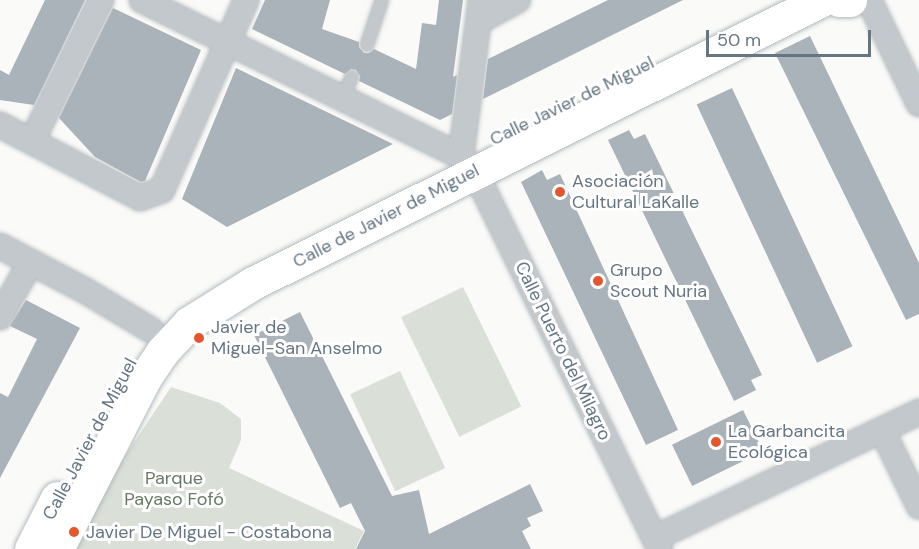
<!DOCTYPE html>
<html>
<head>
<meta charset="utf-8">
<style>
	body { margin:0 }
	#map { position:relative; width:919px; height:549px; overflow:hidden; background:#fafaf8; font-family:"DM Sans",sans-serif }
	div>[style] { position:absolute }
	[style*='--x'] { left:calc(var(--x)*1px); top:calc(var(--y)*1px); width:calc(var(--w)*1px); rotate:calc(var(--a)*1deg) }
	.green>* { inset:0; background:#dadfd7; transform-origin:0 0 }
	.building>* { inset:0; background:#aab3b9; transform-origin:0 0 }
	.roads { filter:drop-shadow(0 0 2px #b3babf) drop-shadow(0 0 2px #b3babf) }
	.lane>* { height:12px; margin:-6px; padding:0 6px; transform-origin:6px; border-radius:6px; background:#c3c8cc }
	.street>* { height:24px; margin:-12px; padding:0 12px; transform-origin:12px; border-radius:12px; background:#c3c8cc }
	.secondary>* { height:33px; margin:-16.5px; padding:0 16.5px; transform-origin:16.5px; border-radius:16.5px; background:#fff }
	.dots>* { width:16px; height:16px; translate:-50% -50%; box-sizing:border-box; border:3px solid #fff; border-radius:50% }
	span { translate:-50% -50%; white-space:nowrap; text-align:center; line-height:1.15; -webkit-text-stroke:6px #fff; paint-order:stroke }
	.street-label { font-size:18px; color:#657683 }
	.poi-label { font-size:18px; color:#657683 }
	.left { translate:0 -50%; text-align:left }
	.park-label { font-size:18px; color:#687a64 }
	.scale { position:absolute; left:706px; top:30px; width:165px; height:27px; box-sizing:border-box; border:3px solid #657683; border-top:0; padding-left:8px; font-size:18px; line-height:21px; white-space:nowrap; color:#657683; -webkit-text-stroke:4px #fff; paint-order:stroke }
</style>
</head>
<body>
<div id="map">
	<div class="green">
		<i style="left:463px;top:287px;width:133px;height:69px;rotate:64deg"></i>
		<i style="left:400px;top:371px;width:107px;height:55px;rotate:65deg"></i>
		<i style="clip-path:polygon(171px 387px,220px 403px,241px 419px,241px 440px,229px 468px,364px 531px,355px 549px,63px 549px)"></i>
	</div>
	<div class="building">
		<i style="clip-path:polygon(45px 0,85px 0,34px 105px,0 100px,0 70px,9px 75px)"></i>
		<i style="clip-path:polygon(265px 0,330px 0,322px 29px,359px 42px,359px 47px,364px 53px,369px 53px,374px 49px,416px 69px,422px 23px,436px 25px,439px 0,463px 0,453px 77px,457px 75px,452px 114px,440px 120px,359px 81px,360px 76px,356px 70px,351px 69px,345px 74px,252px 29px)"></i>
		<i style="clip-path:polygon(608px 0,683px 0,483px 99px,488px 59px)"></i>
		<i style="clip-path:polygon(113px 8px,201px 50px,145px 181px,141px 182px,95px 157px,59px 118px)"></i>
		<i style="clip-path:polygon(810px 36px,919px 263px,919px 314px,906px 320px,775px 53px)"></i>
		<i style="clip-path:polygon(236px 68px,300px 99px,393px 144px,227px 227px,182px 199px)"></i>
		<i style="left:732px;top:88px;width:285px;height:39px;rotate:65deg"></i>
		<i style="clip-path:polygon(629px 130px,634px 139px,645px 134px,762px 375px,751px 380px,756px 390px,734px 401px,608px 140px)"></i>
		<i style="clip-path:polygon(542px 170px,547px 180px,560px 174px,678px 430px,646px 445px,521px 182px)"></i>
		<i style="clip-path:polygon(26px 300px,80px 328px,0 478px,0 393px,8px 397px,37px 339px,10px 326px)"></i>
		<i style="clip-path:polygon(300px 312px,392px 496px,419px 490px,429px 534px,530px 484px,543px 511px,527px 518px,531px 526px,522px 531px,531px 549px,356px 549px,365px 531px,351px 503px,340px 508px,254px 335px)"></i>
		<i style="left:743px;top:410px;width:46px;height:79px;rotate:64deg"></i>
	</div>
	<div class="roads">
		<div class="lane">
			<i style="--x:367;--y:45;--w:47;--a:-71.6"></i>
			<i style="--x:343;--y:97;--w:22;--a:-66"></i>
		</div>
		<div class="street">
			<i style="--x:142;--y:0;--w:355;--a:26.1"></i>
			<i style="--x:461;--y:156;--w:21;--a:49"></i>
			<i style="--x:475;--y:172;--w:420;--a:63.9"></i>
			<i style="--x:869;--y:0;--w:115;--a:64.3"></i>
			<i style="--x:479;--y:21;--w:44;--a:-28.3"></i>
			<i style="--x:0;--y:125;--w:158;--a:27.5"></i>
			<i style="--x:140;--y:198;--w:23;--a:-20"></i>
			<i style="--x:162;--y:190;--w:208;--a:-66.1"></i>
			<i style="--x:32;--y:141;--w:157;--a:-63.9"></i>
			<i style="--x:461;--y:156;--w:157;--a:-82.7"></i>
			<i style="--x:0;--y:246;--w:95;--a:27.6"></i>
			<i style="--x:84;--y:290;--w:78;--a:30.8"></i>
			<i style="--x:11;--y:297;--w:40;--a:-60.3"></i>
			<i style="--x:0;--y:317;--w:14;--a:-60"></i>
			<i style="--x:882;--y:430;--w:85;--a:64"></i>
			<i style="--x:655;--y:538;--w:293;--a:-25.5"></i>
		</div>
		<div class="secondary">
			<i style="--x:839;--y:0;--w:11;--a:0"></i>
			<i style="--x:31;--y:549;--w:57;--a:-63"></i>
			<i style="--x:57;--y:549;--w:195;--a:-62.8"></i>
			<i style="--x:146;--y:376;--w:29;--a:-56"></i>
			<i style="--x:162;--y:352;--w:40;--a:-47"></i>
			<i style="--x:189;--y:323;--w:75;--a:-32"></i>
			<i style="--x:253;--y:283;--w:635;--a:-26.44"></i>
		</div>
	</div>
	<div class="dots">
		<i style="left:560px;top:192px;background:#e4572e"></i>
		<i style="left:598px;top:281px;background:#e4572e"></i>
		<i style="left:199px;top:338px;background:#e4572e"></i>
		<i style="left:716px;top:442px;background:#e4572e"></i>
		<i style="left:74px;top:532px;background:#e4572e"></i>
	</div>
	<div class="street-label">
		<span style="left:572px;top:101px;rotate:-26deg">Calle Javier de Miguel</span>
		<span style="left:386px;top:216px;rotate:-27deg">Calle de Javier de Miguel</span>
		<span style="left:563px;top:351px;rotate:64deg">Calle Puerto del Milagro</span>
		<span style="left:90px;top:439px;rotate:-62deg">Calle Javier de Miguel</span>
	</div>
	<div class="poi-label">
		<span class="left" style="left:572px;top:192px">Asociación<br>Cultural LaKalle</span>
		<span class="left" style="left:610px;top:281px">Grupo<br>Scout Nuria</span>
		<span class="left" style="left:211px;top:338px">Javier de<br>Miguel-San Anselmo</span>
		<span class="left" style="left:728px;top:442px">La Garbancita<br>Ecológica</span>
		<span class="left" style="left:86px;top:532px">Javier De Miguel - Costabona</span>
	</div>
	<div class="park-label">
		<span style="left:174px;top:489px">Parque<br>Payaso Fofó</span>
	</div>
	<div class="scale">50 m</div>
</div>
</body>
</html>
